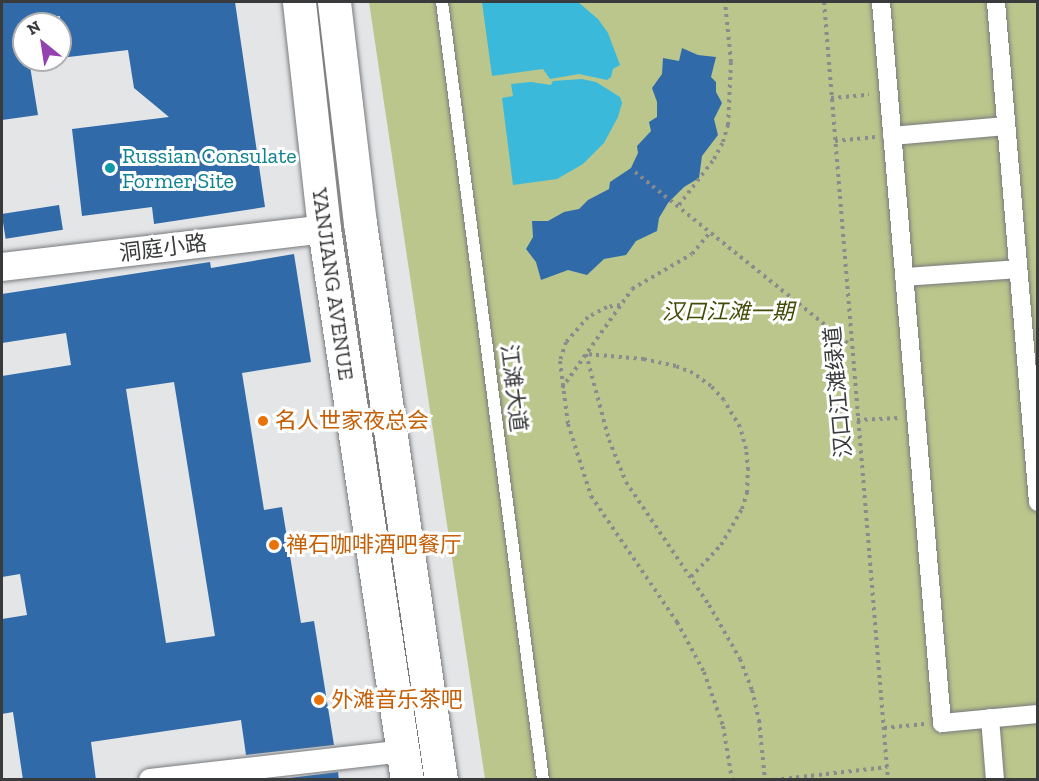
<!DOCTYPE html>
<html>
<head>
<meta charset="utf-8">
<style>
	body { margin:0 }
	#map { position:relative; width:1039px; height:781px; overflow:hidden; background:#e3e5e7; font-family:"Zilla Slab","Noto Sans SC",serif }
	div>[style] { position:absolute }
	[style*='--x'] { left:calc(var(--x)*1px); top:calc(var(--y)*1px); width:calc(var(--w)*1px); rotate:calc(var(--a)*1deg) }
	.green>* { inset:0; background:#bbc68c }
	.water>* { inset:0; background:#3ab9da }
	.building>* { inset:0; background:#306aa9; transform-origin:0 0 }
	.path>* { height:4px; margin-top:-2px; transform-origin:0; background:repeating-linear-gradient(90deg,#8a8b8d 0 3px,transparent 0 7.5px) }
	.roads { filter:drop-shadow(0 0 2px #787a7c) drop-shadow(0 0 2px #787a7c) }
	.service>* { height:12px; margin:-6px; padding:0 6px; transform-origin:6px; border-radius:6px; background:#fff }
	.pedestrian>* { height:18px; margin:-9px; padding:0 9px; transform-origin:9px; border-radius:9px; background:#fff }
	.minor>* { height:22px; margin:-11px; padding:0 11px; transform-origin:11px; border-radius:11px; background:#fff }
	.tertiary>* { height:28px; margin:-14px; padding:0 14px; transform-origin:14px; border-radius:14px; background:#fff }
	.primary>* { height:33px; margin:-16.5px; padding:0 16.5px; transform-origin:16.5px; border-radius:16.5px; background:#fff }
	.dots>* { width:16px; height:16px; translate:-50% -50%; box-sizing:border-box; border:3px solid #fff; border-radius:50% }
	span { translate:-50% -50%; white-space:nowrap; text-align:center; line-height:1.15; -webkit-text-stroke:6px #fff; paint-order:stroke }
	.culture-label { font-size:22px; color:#0d838f }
	.left { translate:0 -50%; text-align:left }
	.street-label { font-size:22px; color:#393a3b }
	.park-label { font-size:22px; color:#434b04; font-style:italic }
	.food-label { font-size:22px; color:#c56008 }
	.frame { position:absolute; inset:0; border:3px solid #393a3b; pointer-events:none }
	.north { position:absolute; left:12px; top:12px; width:60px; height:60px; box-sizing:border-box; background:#fff; border:2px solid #b0b0b1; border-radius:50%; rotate:330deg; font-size:16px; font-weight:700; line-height:24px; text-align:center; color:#393a3b }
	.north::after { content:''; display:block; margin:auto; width:21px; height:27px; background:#9542b1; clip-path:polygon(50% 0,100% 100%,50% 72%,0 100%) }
</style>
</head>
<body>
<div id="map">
	<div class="green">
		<i style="clip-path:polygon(369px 2px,1037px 2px,1037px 779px,485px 779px)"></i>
	</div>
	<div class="water">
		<i style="clip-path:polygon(482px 2px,578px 2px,598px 19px,608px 33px,620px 65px,613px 69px,611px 77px,607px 80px,579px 74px,550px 79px,543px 69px,492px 76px)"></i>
		<i style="clip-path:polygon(582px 79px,596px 82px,620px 97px,622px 103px,618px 117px,604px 143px,583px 164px,557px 179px,513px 185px,502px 98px,513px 96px,511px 84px,531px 82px,551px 85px,553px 81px)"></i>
	</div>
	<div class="building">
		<i style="clip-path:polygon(2px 2px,235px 2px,265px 207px,154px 224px,152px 207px,82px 216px,72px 129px,169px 117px,134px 88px,128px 50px,60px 58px,60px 16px,24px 21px,24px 60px,29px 60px,38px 115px,2px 120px)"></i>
		<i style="clip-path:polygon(682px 48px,698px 55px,716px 57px,711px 77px,716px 82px,716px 92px,722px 103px,714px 119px,718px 135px,702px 156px,699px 178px,684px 187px,668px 203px,659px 218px,657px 231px,636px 241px,626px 255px,604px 259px,587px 275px,568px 270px,541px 280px,536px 262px,526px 249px,533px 237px,532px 221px,548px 221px,564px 212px,579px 209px,588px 200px,609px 189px,610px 182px,631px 168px,638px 153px,637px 146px,651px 131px,649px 122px,657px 117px,657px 102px,652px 88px,662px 74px,663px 58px,679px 61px)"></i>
		<i style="left:59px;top:205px;width:25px;height:58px;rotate:81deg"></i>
		<i style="clip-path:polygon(evenodd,294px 254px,311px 362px,242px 373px,264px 510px,282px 507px,301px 623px,314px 621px,334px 745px,246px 755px,241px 720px,91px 742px,96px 780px,23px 780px,13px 712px,2px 714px,2px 619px,27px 615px,20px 574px,2px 577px,2px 376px,71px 365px,66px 333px,2px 343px,2px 294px,210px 262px,211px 268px,294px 254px,174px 382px,215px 636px,166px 643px,126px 389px,174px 382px)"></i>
		<i style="clip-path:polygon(338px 772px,339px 780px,273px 780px)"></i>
	</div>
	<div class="path">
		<i style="--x:824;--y:2;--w:781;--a:85.3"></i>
		<i style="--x:831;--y:98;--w:38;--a:-5"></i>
		<i style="--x:835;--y:141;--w:41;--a:-5.6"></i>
		<i style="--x:635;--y:172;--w:276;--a:38.8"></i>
		<i style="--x:679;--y:205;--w:58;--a:-52.7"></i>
		<i style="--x:714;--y:159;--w:19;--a:-62"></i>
		<i style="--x:723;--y:142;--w:18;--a:-74"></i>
		<i style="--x:728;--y:125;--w:63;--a:-87.3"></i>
		<i style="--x:731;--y:62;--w:60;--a:-95.7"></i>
		<i style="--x:620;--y:305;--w:13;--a:171"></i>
		<i style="--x:607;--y:307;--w:21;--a:152"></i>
		<i style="--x:588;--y:317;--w:33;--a:131"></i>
		<i style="--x:566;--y:342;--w:20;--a:108"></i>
		<i style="--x:560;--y:361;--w:64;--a:82.8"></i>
		<i style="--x:568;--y:424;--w:76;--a:72.3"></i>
		<i style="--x:591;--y:496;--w:153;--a:55.7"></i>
		<i style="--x:677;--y:622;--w:57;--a:61.6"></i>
		<i style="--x:704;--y:672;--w:57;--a:70.6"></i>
		<i style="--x:723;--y:726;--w:55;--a:80.5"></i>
		<i style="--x:562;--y:388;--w:121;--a:-54.7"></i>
		<i style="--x:632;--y:289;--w:69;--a:-30.3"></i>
		<i style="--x:692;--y:254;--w:30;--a:-50"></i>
		<i style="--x:857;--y:420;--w:41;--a:-2.8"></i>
		<i style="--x:691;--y:577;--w:44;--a:-46.8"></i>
		<i style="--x:721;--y:545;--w:42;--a:-59.7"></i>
		<i style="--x:742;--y:509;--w:17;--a:-73"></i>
		<i style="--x:747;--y:493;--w:23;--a:-88"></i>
		<i style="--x:748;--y:470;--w:21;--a:-95"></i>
		<i style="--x:746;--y:449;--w:23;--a:-105"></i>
		<i style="--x:740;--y:427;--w:31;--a:-121"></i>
		<i style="--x:724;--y:400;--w:19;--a:-133"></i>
		<i style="--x:711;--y:386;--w:22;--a:-144"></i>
		<i style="--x:693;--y:373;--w:18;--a:-158"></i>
		<i style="--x:676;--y:366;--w:33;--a:-168"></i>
		<i style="--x:644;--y:359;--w:58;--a:-175.1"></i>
		<i style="--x:586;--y:354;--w:89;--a:75"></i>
		<i style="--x:609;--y:440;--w:45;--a:68"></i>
		<i style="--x:626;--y:482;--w:148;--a:56"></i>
		<i style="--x:709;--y:605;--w:62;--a:60.1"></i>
		<i style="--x:740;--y:659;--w:33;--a:69"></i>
		<i style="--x:752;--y:690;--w:31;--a:77"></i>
		<i style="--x:759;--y:720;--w:60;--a:84.3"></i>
		<i style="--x:884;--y:728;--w:41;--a:-5.6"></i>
		<i style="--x:774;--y:780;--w:114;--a:-6.6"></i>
	</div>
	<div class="roads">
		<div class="service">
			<i style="--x:442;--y:2;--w:785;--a:82.6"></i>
		</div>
		<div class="pedestrian">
			<i style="--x:881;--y:2;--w:724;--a:85.16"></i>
			<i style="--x:942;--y:723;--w:96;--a:-5.4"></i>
			<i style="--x:996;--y:2;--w:502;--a:85.2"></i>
			<i style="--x:892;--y:136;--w:114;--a:-5"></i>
			<i style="--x:904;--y:277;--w:114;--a:-4"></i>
			<i style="--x:990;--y:718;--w:62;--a:85.4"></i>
		</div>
		<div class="minor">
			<i style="--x:150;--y:780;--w:255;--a:-6.5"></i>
		</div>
		<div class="tertiary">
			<i style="--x:2;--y:267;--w:324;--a:-6.7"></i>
		</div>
		<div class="primary">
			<i style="--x:299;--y:2;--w:228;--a:83.7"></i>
			<i style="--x:324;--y:229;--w:557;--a:81.43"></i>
			<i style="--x:334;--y:2;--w:223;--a:83.3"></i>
			<i style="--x:360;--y:223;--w:563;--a:81.73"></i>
		</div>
	</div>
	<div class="dots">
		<i style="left:110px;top:168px;background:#0f9aa8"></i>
		<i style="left:263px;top:421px;background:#e8710a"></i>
		<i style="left:274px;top:545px;background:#e8710a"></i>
		<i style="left:319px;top:700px;background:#e8710a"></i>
	</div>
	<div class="culture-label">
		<span class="left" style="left:122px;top:168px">Russian Consulate<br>Former Site</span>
	</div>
	<div class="street-label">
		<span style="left:163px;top:248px;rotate:-7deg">洞庭小路</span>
		<span style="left:333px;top:284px;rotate:82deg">YANJIANG AVENUE</span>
		<span style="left:514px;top:388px;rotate:83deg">江滩大道</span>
		<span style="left:838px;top:392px;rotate:-95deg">汉口江滩绿道</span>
	</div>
	<div class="park-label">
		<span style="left:728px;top:312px">汉口江滩一期</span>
	</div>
	<div class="food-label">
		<span class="left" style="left:275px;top:421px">名人世家夜总会</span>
		<span class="left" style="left:286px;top:545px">禅石咖啡酒吧餐厅</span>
		<span class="left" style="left:331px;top:700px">外滩音乐茶吧</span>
	</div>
	<div class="frame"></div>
	<div class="north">N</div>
</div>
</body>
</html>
